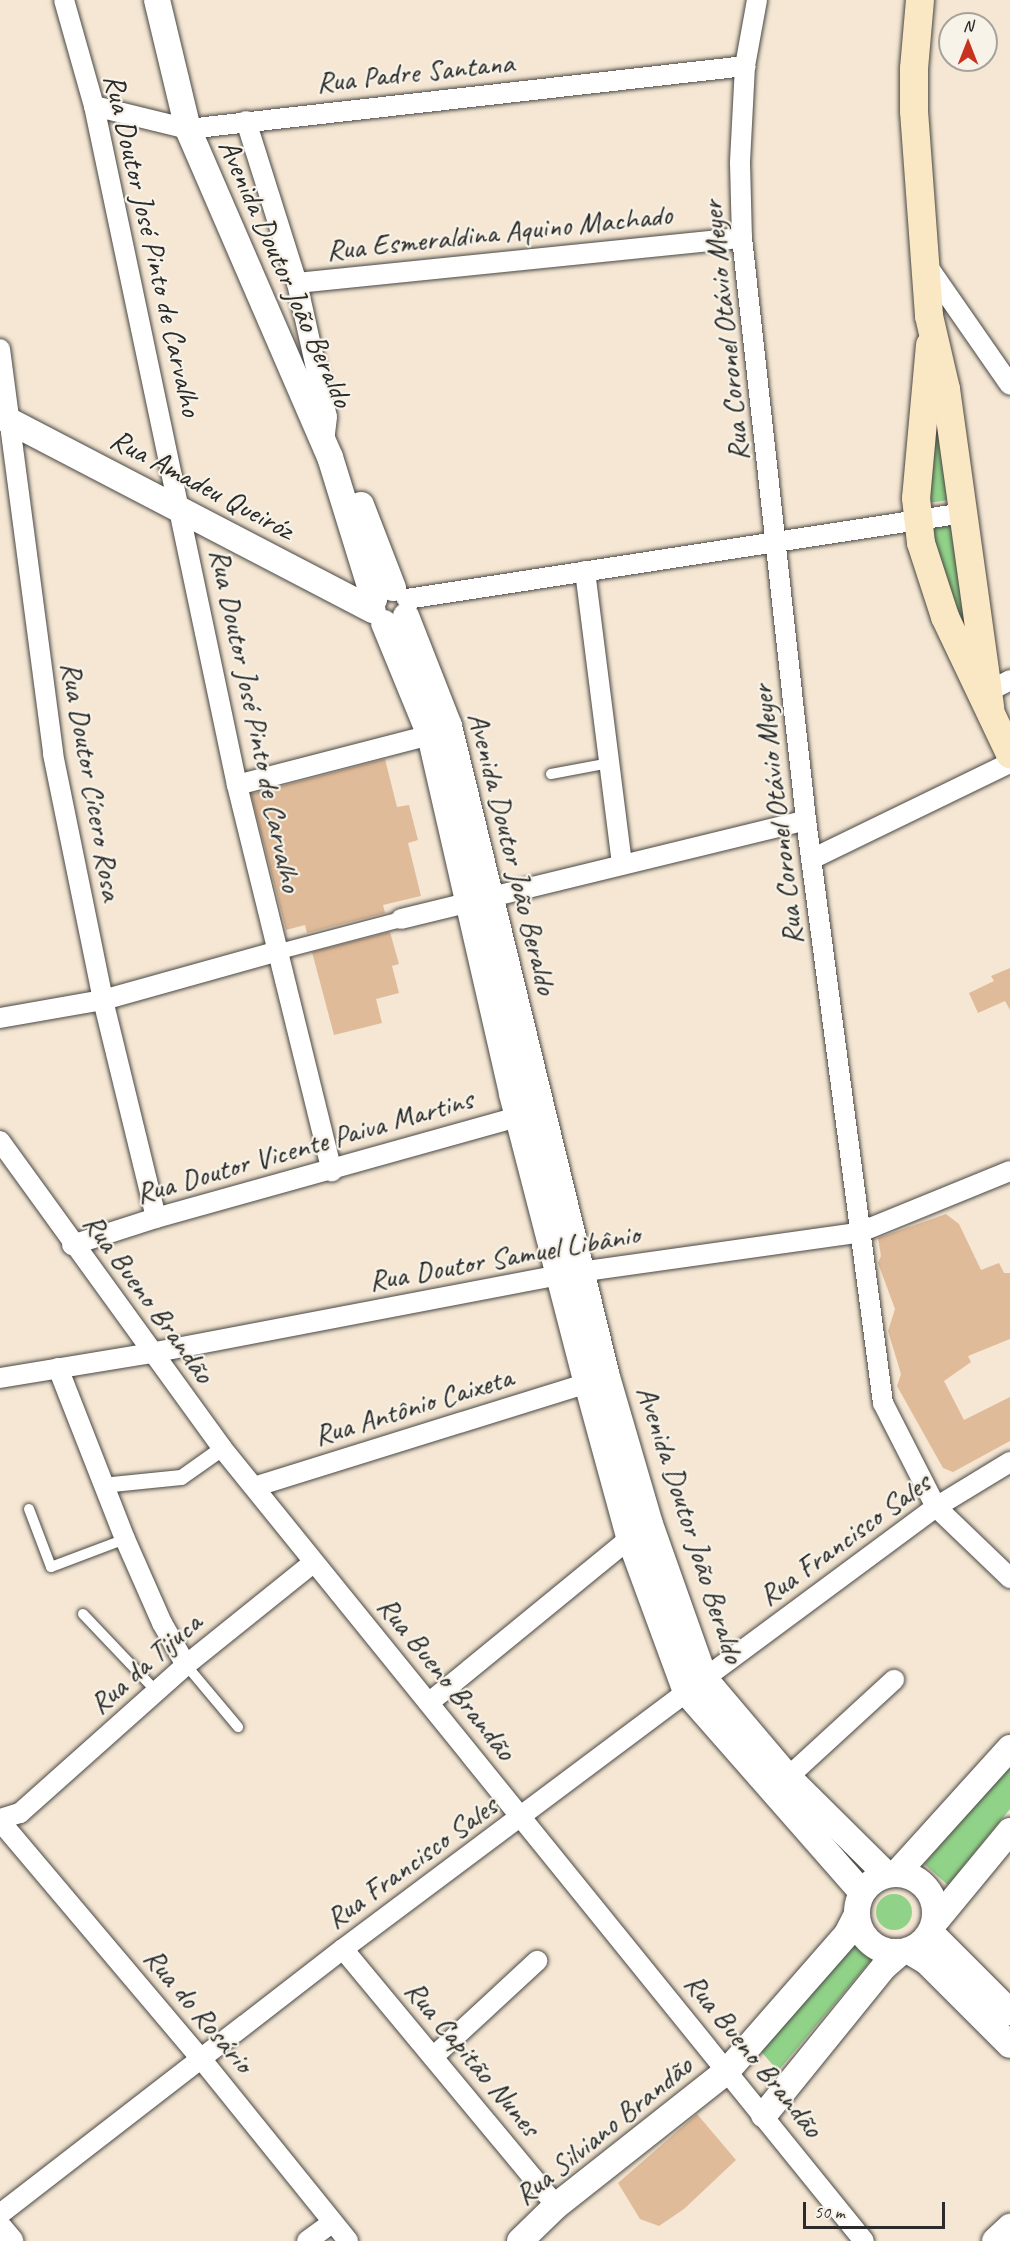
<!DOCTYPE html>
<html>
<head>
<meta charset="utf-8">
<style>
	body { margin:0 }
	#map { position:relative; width:1010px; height:2241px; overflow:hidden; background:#f5e7d3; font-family:Caveat,sans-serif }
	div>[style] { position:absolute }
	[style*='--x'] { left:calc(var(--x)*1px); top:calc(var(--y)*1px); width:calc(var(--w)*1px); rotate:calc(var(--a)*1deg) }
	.green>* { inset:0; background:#91d289 }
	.round { border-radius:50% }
	.building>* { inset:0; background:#e0bb99 }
	.roads { filter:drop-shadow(0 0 2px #494744) drop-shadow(0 0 2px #494744) }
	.service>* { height:10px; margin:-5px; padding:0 5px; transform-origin:5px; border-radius:5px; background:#fff }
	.pedestrian>* { height:15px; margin:-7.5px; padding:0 7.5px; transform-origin:7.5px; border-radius:7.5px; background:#fff }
	.minor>* { height:20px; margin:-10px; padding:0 10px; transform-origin:10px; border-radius:10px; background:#fff }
	.tertiary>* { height:26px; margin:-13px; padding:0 13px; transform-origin:13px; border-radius:13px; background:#fff }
	.tertiary>.ring { margin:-13px; padding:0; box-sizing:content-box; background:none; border:26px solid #fff; border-radius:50% }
	.secondary>* { height:28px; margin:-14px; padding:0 14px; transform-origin:14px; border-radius:14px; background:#fae7c3 }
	span { translate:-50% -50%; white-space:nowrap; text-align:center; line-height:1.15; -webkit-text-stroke:4.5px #f7f3e8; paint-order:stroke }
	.street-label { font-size:30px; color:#2b2b2b }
	.north { position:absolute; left:938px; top:12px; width:60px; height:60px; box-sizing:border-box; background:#f7f3e8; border:2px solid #a5a39c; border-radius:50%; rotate:0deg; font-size:16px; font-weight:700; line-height:24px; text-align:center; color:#2b2b2b }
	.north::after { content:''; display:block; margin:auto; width:21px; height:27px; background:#c8321e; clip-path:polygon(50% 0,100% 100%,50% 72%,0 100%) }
	.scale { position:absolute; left:803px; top:2202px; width:142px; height:27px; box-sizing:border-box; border:3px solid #2b2b2b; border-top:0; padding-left:8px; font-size:18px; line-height:21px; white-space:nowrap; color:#2b2b2b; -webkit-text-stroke:4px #f7f3e8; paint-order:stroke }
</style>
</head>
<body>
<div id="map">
	<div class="green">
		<i style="clip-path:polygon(929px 412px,942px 412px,949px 500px,921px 504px)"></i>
		<i style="clip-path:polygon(954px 523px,967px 634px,924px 528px)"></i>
		<i style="clip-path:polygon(1010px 1764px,1010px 1809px,948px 1885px,924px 1864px)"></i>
		<i class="round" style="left:876px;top:1894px;width:36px;height:36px"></i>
		<i style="clip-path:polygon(854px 1941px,873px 1958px,778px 2071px,758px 2048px)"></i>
	</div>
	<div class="building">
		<i style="clip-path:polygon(385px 759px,397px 807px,409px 805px,418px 840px,408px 843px,421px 896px,383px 905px,385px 913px,307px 933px,305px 925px,286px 930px,251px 794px)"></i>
		<i style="clip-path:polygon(390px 932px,399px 964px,392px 966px,399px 993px,376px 999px,382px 1023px,334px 1035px,312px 952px)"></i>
		<i style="clip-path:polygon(1010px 968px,1010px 1010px,1005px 1001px,978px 1013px,969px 993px,994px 981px,991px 976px)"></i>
		<i style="clip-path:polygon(946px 1214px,959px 1224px,981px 1270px,999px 1263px,1004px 1273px,1010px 1273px,1010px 1339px,968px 1356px,971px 1362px,944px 1381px,964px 1420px,1010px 1397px,1010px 1441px,953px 1472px,943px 1468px,897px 1386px,901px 1374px,888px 1331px,895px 1309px,878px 1263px,881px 1256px,878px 1238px)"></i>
		<i style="clip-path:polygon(697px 2114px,736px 2160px,684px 2209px,659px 2226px,640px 2219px,618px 2183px)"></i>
	</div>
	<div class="roads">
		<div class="service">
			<i style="--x:551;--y:774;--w:59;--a:-10.7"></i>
			<i style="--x:29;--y:1509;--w:62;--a:69.2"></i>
			<i style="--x:51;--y:1567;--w:79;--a:-20.7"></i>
			<i style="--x:83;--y:1614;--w:106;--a:46.5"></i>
			<i style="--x:186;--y:1665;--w:81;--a:50"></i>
		</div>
		<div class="pedestrian">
			<i style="--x:275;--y:952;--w:130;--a:-14.7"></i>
			<i style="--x:102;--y:1485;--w:79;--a:-5.8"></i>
			<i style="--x:181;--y:1477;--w:50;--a:-35.3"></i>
		</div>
		<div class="minor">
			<i style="--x:64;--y:0;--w:110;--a:74.2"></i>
			<i style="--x:94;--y:106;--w:694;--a:78.11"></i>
			<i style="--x:237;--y:785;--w:398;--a:76.2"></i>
			<i style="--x:757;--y:0;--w:67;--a:100.3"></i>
			<i style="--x:745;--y:66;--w:97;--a:93"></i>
			<i style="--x:740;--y:163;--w:75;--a:88.5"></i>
			<i style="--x:742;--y:238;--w:586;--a:83.72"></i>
			<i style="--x:806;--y:820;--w:588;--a:82.48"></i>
			<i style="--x:883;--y:1403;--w:117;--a:63"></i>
			<i style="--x:936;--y:1507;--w:103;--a:43.8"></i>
			<i style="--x:94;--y:106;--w:97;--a:13.7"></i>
			<i style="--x:188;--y:129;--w:561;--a:-6.45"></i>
			<i style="--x:246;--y:121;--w:170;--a:72.5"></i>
			<i style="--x:297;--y:283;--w:137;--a:77.4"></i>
			<i style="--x:327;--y:417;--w:26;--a:97"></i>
			<i style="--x:926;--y:264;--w:147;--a:55.2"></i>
			<i style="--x:297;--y:283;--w:447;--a:-5.8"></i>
			<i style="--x:0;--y:349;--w:408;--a:82.5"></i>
			<i style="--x:53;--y:754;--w:251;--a:78.5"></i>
			<i style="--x:103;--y:1000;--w:224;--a:76.3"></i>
			<i style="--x:585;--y:571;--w:295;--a:82.8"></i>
			<i style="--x:407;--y:599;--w:564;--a:-8.78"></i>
			<i style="--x:981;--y:695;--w:33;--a:-27"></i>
			<i style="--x:237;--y:785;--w:199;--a:-14.5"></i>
			<i style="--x:812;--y:859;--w:220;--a:-25.9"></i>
			<i style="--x:401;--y:919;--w:417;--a:-13.7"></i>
			<i style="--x:0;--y:1018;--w:105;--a:-9.9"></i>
			<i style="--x:103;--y:1000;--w:179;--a:-15.6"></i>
			<i style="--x:0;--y:1141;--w:379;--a:54.1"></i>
			<i style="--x:222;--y:1448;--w:1020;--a:51.01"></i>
			<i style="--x:72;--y:1245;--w:88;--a:-17.8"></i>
			<i style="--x:156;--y:1218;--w:389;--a:-15.6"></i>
			<i style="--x:58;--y:1368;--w:184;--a:68.6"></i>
			<i style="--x:125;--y:1539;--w:92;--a:66.2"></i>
			<i style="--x:162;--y:1623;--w:48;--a:60.3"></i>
			<i style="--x:0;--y:1378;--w:153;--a:-9.4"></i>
			<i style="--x:151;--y:1353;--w:414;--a:-10.8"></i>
			<i style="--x:558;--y:1275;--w:303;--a:-8"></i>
			<i style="--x:858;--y:1233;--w:164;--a:-22.2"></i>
			<i style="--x:257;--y:1486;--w:360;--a:-17.3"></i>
			<i style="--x:431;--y:1701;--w:270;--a:-39.3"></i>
			<i style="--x:788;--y:1777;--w:144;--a:-42.5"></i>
			<i style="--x:0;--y:1819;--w:21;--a:-17"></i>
			<i style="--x:20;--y:1813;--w:222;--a:-41.7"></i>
			<i style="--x:186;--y:1665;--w:163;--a:-38.8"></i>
			<i style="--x:0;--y:1821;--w:314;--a:49.8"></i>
			<i style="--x:203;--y:2061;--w:231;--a:51.1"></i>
			<i style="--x:343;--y:1949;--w:334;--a:50.3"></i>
			<i style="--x:433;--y:2057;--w:142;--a:-42.7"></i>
			<i style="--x:0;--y:2214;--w:433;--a:-37.7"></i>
			<i style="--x:343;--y:1949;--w:429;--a:-36.8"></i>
			<i style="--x:686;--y:1692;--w:311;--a:-36.5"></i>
			<i style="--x:936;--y:1507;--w:87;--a:-31.3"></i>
			<i style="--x:307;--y:2241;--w:31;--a:-36"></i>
		</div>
		<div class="tertiary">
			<i style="--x:157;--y:0;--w:133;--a:76.5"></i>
			<i style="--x:188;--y:129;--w:357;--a:66.6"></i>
			<i style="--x:330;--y:457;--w:149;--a:72.8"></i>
			<i style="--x:0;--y:416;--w:420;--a:27.5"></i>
			<i style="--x:361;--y:505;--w:89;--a:68.9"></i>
			<i style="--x:406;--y:616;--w:118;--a:68.6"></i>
			<i style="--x:449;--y:726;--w:670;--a:76.36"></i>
			<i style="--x:607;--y:1377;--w:153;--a:73.7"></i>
			<i style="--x:650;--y:1524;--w:164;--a:70.5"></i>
			<i style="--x:705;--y:1679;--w:128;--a:49.7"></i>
			<i style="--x:788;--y:1777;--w:139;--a:44.7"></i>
			<i style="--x:384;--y:623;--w:121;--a:67.7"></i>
			<i style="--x:430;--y:735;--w:368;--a:77.1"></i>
			<i style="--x:512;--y:1094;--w:299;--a:75.5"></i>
			<i style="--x:587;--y:1383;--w:160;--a:74.7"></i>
			<i style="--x:629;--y:1537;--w:165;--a:69.8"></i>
			<i style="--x:686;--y:1692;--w:266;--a:48.7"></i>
			<i class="ring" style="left:857px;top:1874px;width:52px;height:52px"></i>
			<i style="--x:896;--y:1874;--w:170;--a:-47.9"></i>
			<i style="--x:935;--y:1922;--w:118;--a:-50.5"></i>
			<i style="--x:931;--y:1933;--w:112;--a:45"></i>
			<i style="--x:909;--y:1951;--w:21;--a:31"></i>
			<i style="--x:927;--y:1962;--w:117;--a:45"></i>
			<i style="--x:764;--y:2115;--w:191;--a:-51"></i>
			<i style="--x:884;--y:1967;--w:21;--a:-41"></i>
			<i style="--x:0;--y:2229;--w:16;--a:50"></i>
			<i style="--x:520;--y:2241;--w:50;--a:-44.2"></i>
			<i style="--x:556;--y:2206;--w:219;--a:-38.3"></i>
			<i style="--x:728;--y:2070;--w:181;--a:-48.8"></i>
			<i style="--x:847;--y:1934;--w:20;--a:-63"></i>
			<i style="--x:995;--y:2241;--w:21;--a:-43"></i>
		</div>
		<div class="secondary">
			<i style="--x:920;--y:0;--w:69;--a:95"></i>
			<i style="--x:914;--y:69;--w:42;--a:90"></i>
			<i style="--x:914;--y:111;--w:206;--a:85.8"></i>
			<i style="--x:929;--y:316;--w:75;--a:76.9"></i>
			<i style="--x:946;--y:389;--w:322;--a:82.1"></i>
			<i style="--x:930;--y:345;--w:154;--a:95.2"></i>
			<i style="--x:916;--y:498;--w:45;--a:83.7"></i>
			<i style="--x:921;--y:543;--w:78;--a:72"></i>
			<i style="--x:945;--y:617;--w:152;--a:64.6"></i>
		</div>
	</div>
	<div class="street-label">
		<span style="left:415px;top:72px;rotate:-6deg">Rua Padre Santana</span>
		<span style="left:499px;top:232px;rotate:-6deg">Rua Esmeraldina Aquino Machado</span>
		<span style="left:153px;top:245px;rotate:77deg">Rua Doutor José Pinto de Carvalho</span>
		<span style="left:286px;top:273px;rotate:66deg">Avenida Doutor João Beraldo</span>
		<span style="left:725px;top:331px;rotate:-96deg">Rua Coronel Otávio Meyer</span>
		<span style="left:202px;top:484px;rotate:28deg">Rua Amadeu Queiróz</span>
		<span style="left:256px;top:720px;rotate:78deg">Rua Doutor José Pinto de Carvalho</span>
		<span style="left:92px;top:781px;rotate:80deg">Rua Doutor Cícero Rosa</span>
		<span style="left:777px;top:815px;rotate:-97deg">Rua Coronel Otávio Meyer</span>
		<span style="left:513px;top:853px;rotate:76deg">Avenida Doutor João Beraldo</span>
		<span style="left:304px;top:1146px;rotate:-16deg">Rua Doutor Vicente Paiva Martins</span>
		<span style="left:504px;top:1257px;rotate:-10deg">Rua Doutor Samuel Libânio</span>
		<span style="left:149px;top:1298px;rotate:54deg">Rua Bueno Brandão</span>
		<span style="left:413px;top:1406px;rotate:-17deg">Rua Antônio Caixeta</span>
		<span style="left:691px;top:1524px;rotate:72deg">Avenida Doutor João Beraldo</span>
		<span style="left:844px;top:1539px;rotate:-36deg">Rua Francisco Sales</span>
		<span style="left:145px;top:1663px;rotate:-41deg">Rua da Tijuca</span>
		<span style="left:447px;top:1678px;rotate:51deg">Rua Bueno Brandão</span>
		<span style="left:411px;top:1862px;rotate:-36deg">Rua Francisco Sales</span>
		<span style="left:199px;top:2010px;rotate:50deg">Rua do Rosário</span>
		<span style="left:754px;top:2055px;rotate:51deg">Rua Bueno Brandão</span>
		<span style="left:473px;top:2058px;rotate:50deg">Rua Capitão Nunes</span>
		<span style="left:603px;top:2130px;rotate:-39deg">Rua Silviano Brandão</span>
	</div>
	<div class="north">N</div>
	<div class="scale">50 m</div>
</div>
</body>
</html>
